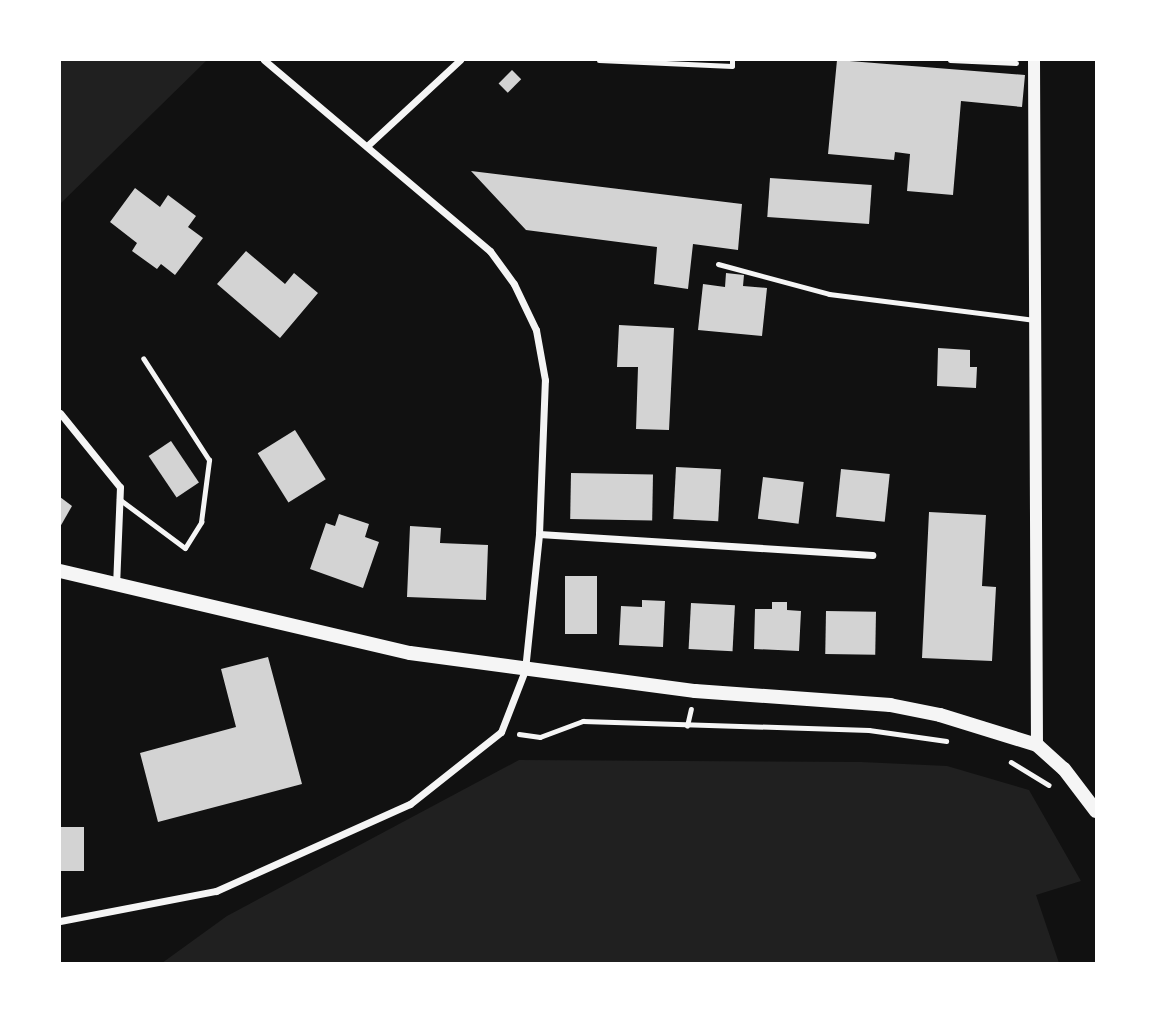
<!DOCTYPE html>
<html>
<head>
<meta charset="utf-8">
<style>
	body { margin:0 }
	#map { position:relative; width:1156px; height:1023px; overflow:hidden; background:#111; font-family:Overpass,sans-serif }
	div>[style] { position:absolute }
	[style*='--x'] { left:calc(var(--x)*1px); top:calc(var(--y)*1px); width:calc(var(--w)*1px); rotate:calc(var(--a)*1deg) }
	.green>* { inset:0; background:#202020 }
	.building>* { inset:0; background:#d3d3d3; transform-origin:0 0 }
	.path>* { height:4.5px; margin:-2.25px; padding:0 2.25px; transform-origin:2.25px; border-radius:2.25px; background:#f5f5f5 }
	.service>* { height:5px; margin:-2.5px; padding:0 2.5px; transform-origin:2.5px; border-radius:2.5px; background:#f5f5f5 }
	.minor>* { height:7px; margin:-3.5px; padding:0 3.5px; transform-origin:3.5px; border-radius:3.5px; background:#f5f5f5 }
	.tertiary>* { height:12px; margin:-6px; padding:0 6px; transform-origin:6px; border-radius:6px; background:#f5f5f5 }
	.secondary>* { height:14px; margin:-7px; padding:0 7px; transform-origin:7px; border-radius:7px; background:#f5f5f5 }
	span { translate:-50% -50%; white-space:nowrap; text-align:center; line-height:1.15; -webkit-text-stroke:7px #fff; paint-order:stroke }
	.frame { position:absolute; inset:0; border:61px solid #fff; pointer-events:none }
</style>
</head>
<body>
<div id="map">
	<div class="green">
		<i style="clip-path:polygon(60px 60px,207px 60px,60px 204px)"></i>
		<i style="clip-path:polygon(519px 760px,861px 762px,947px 766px,1029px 790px,1081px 881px,1036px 895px,1059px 963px,162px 963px,227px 916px)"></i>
	</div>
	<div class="building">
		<i style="clip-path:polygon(837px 60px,1025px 75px,1022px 107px,961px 101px,953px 195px,907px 191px,910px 154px,895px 152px,894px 160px,828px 154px)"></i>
		<i style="left:512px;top:70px;width:13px;height:19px;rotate:45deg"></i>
		<i style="clip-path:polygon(471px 171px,742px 204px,738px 250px,693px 244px,688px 289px,654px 284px,657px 247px,526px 230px)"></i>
		<i style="left:770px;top:178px;width:102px;height:39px;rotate:4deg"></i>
		<i style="clip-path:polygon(135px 188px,160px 207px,168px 195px,196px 216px,188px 227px,203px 238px,175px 275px,161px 264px,157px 269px,132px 251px,137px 243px,110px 222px)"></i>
		<i style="clip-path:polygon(246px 251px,285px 284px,294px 273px,318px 293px,280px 338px,217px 284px)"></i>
		<i style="clip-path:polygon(726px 273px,744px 275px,743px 286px,767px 288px,762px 336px,698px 330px,703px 284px,725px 287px)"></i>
		<i style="clip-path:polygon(619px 325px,674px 328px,669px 430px,636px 429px,638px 367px,617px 367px)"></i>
		<i style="clip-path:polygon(938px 348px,970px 350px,970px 367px,977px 367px,976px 388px,937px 386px)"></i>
		<i style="left:295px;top:430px;width:58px;height:44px;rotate:58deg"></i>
		<i style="left:171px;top:441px;width:50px;height:27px;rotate:56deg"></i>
		<i style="left:676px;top:467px;width:45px;height:52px;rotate:3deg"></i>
		<i style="left:841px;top:469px;width:49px;height:48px;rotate:6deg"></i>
		<i style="left:571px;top:473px;width:82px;height:46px;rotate:1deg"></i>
		<i style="left:763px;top:477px;width:41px;height:42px;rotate:7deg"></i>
		<i style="clip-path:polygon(60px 497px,72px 506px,60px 527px)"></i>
		<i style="clip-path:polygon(929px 512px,986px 515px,982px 586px,996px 587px,992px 661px,922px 658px)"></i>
		<i style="clip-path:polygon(339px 514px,369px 524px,365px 537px,379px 542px,363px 588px,310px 569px,326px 523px,335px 526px)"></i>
		<i style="clip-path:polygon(410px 526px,441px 528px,440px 543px,488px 545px,486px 600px,407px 597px)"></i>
		<i style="left:565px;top:576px;width:32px;height:58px"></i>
		<i style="clip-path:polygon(642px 600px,665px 601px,663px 647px,619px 645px,621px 606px,642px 607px)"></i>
		<i style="clip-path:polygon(772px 602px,787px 602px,787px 610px,801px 611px,799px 651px,754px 649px,755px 609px,772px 609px)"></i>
		<i style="left:691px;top:603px;width:44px;height:46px;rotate:3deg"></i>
		<i style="left:826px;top:611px;width:50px;height:43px;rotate:1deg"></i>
		<i style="clip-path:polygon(268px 657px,302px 784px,158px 822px,140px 753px,236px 727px,221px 669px)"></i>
		<i style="left:60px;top:827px;width:24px;height:44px"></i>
	</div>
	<div class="path">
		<i style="--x:599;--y:60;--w:133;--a:2.6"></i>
		<i style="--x:732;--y:66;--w:6;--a:-90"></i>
		<i style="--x:950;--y:60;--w:66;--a:2.6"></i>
		<i style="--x:687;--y:726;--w:17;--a:-77"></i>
		<i style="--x:519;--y:734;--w:21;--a:8"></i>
		<i style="--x:540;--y:737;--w:46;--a:-20.4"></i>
		<i style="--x:583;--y:721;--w:286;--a:1.8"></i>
		<i style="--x:869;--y:730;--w:78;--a:8.1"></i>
		<i style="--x:1011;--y:762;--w:44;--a:31.2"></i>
	</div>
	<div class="service">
		<i style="--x:718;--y:264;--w:115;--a:15.1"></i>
		<i style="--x:829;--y:294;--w:207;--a:7.2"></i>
		<i style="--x:119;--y:499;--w:82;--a:36.6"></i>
		<i style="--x:185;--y:548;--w:31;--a:-58"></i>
		<i style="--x:201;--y:522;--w:63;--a:-82.6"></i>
		<i style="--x:209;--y:460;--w:121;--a:-122.9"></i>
	</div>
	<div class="minor">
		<i style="--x:367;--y:146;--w:127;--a:-42.8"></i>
		<i style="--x:60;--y:413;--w:95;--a:51"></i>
		<i style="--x:120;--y:487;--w:98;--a:92.3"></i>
		<i style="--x:539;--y:534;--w:334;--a:3.6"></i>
		<i style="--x:60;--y:921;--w:159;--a:-10.9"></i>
		<i style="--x:216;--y:891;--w:213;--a:-24.2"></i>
		<i style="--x:410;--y:804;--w:116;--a:-38.4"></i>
		<i style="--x:501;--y:732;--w:66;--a:-68.8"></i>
		<i style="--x:525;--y:670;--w:137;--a:-84.1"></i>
		<i style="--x:539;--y:534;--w:154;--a:-87.8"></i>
		<i style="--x:545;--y:380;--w:51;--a:-100.2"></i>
		<i style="--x:536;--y:330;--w:51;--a:-115.6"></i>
		<i style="--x:514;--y:284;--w:41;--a:-126"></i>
		<i style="--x:490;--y:251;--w:296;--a:-139.8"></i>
	</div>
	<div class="tertiary">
		<i style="--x:1034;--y:60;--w:685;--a:89.75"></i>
	</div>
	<div class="secondary">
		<i style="--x:60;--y:571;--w:359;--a:13.2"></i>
		<i style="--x:410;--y:653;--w:288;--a:7.6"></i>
		<i style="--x:695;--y:691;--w:196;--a:4.1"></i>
		<i style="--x:890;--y:705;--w:51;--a:11.3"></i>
		<i style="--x:940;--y:715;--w:102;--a:17.2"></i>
		<i style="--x:1037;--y:745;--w:36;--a:42"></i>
		<i style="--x:1064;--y:769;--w:53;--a:52.7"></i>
	</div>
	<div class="frame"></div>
</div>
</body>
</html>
